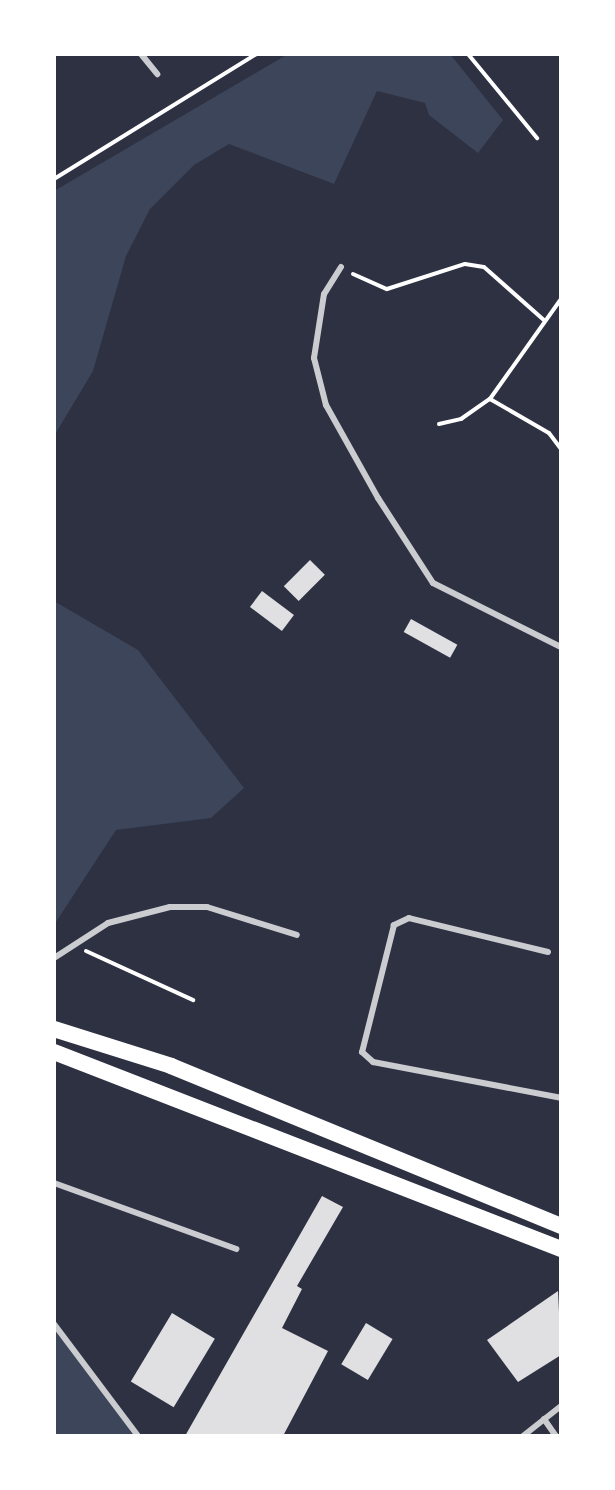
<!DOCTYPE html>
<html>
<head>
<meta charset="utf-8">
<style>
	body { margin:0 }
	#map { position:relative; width:615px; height:1490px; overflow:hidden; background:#2d3142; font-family:"Work Sans",sans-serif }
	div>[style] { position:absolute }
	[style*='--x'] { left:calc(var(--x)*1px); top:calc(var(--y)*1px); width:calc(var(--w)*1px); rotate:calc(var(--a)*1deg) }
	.green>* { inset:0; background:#3c4559 }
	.building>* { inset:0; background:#e0e0e3; transform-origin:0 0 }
	.path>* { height:4px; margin:-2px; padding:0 2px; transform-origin:2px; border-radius:2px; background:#fff }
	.service>* { height:6px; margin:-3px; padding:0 3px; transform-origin:3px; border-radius:3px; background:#caccd0 }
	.secondary>* { height:16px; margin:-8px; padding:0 8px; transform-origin:8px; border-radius:8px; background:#fff }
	span { translate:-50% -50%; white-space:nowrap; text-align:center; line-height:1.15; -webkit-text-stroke:6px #fff; paint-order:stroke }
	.frame { position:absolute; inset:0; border:56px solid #fff; pointer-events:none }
</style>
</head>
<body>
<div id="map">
	<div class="green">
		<i style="clip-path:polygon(288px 54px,450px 54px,503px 120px,478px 153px,429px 115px,425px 103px,377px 91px,334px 184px,229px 144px,194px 165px,150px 209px,126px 256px,93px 371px,54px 436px,54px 191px)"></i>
		<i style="clip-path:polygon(54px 601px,138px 650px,244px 788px,211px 818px,116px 830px,54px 925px)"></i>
		<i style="clip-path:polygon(54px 1326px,134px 1436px,54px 1436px)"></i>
	</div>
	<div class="building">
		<i style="left:310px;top:560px;width:21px;height:37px;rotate:45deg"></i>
		<i style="left:262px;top:591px;width:40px;height:20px;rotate:37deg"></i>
		<i style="left:411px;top:619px;width:53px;height:15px;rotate:29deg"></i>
		<i style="clip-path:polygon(322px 1196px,343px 1207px,297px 1286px,302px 1289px,282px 1328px,328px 1351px,283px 1436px,185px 1436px)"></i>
		<i style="clip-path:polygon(558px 1291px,561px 1355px,518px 1382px,487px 1340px)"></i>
		<i style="left:172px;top:1313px;width:50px;height:80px;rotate:31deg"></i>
		<i style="left:366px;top:1323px;width:31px;height:48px;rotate:31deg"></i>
	</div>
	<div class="path">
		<i style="--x:468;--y:54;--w:109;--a:50.6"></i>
		<i style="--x:54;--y:179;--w:238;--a:-31.7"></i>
		<i style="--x:353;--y:274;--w:37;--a:24"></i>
		<i style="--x:387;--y:289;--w:82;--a:-17.8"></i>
		<i style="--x:465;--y:264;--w:19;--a:9"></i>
		<i style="--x:484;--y:267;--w:81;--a:41.5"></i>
		<i style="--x:561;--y:299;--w:123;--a:125.4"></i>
		<i style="--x:490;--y:399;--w:68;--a:30"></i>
		<i style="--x:549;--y:433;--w:20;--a:53"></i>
		<i style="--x:439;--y:424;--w:23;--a:-13"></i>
		<i style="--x:461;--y:419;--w:35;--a:-35"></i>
		<i style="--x:86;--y:951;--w:118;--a:24.6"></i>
	</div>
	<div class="service">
		<i style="--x:141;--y:54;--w:26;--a:51"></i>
		<i style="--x:341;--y:267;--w:32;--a:122"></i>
		<i style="--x:324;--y:294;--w:65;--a:98.9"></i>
		<i style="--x:314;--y:358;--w:49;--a:75.7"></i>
		<i style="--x:326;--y:405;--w:107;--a:60.8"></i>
		<i style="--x:378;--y:498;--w:101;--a:57.1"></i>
		<i style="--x:433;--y:583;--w:143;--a:26.6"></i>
		<i style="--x:548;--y:952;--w:143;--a:-166.3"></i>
		<i style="--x:409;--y:918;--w:17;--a:155"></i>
		<i style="--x:394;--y:925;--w:131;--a:104.1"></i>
		<i style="--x:362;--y:1052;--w:15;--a:42"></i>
		<i style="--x:373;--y:1062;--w:191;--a:10.8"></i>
		<i style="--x:54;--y:958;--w:64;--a:-32.9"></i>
		<i style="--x:108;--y:923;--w:64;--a:-14.5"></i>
		<i style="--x:170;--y:907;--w:37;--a:0"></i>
		<i style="--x:207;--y:907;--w:94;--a:17.3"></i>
		<i style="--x:54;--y:1183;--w:194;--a:19.9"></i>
		<i style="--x:54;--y:1324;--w:140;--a:53.1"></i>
		<i style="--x:544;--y:1419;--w:21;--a:55"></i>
		<i style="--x:523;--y:1436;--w:48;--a:-38.3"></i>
	</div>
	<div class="secondary">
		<i style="--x:54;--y:1029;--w:123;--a:17.5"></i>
		<i style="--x:171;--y:1066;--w:422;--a:22.3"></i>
		<i style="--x:54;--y:1052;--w:544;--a:21.23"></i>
	</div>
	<div class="frame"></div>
</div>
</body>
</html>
